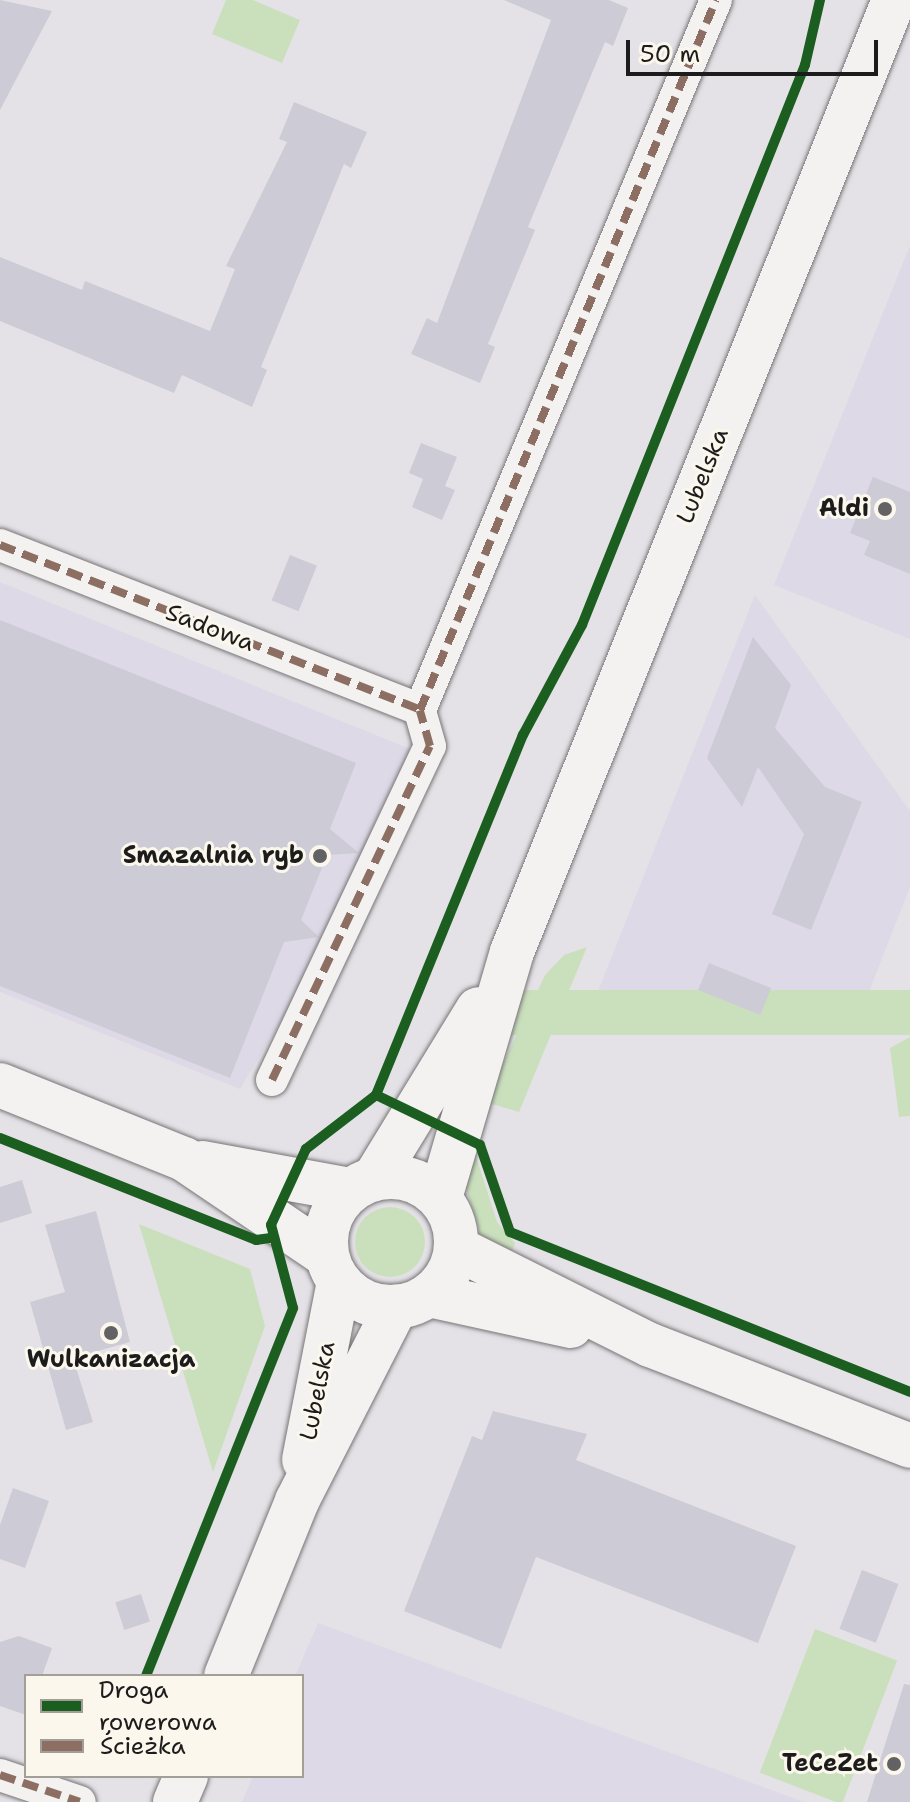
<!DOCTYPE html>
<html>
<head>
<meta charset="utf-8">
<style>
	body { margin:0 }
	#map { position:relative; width:910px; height:1802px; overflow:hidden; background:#e5e2e7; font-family:"Shantell Sans",sans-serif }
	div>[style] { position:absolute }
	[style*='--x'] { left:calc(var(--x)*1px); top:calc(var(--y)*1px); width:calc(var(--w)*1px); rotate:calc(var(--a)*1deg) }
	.built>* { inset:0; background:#ddd9e6 }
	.green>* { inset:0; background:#cae0bd; transform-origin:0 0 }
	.round { border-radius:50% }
	.building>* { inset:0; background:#cdcbd6; transform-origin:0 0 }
	.roads { filter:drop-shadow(0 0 2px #767577) drop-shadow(0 0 2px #767577) }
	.street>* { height:32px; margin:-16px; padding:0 16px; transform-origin:16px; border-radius:16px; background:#f3f2f0 }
	.secondary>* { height:44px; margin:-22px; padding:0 22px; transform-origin:22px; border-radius:22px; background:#f3f2f0 }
	.secondary>.ring { margin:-22px; padding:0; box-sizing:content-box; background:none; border:44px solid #f3f2f0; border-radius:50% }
	.quiet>* { height:8px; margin-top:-4px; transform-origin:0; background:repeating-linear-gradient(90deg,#8d6e63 0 16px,transparent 0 24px) }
	.cycleway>* { height:10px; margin:-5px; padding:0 5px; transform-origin:5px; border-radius:5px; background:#1b5e20 }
	.dots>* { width:22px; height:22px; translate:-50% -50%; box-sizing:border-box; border:4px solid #fbf7ec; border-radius:50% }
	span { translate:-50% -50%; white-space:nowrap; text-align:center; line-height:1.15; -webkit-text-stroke:6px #fbf7ec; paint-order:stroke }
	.street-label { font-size:24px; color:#1c1c1c }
	.poi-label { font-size:24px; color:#1c1c1c; font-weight:700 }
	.right { translate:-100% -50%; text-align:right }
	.legend { position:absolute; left:24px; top:1674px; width:280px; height:104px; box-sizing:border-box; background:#fbf7ec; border:2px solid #a29f99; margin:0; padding:10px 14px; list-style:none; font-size:24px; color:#1c1c1c }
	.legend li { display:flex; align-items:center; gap:16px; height:40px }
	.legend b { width:40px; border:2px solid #a29f99 }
	.scale { position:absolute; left:626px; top:40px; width:252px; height:36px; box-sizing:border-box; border:4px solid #1c1c1c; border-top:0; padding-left:10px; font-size:24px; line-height:28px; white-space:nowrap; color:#1c1c1c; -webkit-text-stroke:6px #fbf7ec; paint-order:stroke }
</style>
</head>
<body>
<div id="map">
	<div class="built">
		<i style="clip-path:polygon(910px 245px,910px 639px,774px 585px)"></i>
		<i style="clip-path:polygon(0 582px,415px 751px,285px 1014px,240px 1089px,0 992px)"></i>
		<i style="clip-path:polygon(755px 595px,910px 811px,910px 887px,869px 992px,793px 1028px,585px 1024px)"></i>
		<i style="clip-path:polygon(318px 1623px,804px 1802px,242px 1802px,253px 1776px,302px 1776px,302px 1676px,295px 1676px)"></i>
	</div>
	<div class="green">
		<i style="clip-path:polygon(226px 0,253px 0,300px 20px,282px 63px,212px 34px)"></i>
		<i style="clip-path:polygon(587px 947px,519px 1112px,485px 1102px,545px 975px,564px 955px)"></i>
		<i style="left:910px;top:990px;width:45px;height:404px;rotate:90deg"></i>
		<i style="clip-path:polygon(910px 1037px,910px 1116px,899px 1117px,890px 1048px)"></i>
		<i style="clip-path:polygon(475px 1153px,497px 1222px,515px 1243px,509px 1259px,480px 1234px,465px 1184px)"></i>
		<i class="round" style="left:355px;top:1207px;width:70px;height:70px"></i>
		<i style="clip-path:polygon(139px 1224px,250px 1269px,265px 1326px,213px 1472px)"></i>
		<i style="left:815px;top:1629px;width:88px;height:154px;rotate:21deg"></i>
	</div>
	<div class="building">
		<i style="clip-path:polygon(0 0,52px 11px,0 110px)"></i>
		<i style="clip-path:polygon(504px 0,609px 0,628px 8px,613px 46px,605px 42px,528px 227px,535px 230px,488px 344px,495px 347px,480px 383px,411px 354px,427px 318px,437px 323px,551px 20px)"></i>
		<i style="clip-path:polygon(294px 102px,367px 132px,351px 168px,344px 164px,261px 367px,267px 370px,252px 407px,182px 375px,174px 393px,0 321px,0 257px,82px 290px,85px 281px,210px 331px,235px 269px,226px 266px,287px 142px,279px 139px)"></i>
		<i style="clip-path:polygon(421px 443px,457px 457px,445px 486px,455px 490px,442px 520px,412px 507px,423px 479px,409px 473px)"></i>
		<i style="clip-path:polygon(873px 477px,910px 492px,910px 574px,864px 555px,870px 541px,850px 533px)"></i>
		<i style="left:290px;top:555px;width:29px;height:49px;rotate:22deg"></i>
		<i style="clip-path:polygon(0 620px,356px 763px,330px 829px,359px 853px,327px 855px,301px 920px,319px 937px,284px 942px,230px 1078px,0 986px)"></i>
		<i style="clip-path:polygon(753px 637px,791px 685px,775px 728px,825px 787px,862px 802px,811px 930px,772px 914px,804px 834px,758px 767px,742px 807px,707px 758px)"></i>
		<i style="left:709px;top:963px;width:67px;height:29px;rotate:22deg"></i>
		<i style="clip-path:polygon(22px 1180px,32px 1213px,0 1223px,0 1187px)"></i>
		<i style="clip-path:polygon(96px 1211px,130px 1342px,73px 1358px,93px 1422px,66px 1430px,30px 1302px,65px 1292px,45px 1225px)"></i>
		<i style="clip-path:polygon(493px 1411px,587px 1434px,576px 1460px,796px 1546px,758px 1643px,536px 1557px,501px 1649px,404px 1611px,472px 1436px,482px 1440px)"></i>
		<i style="clip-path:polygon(13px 1488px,49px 1501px,25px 1568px,0 1559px,0 1525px)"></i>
		<i style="left:862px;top:1570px;width:39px;height:63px;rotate:21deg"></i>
		<i style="left:141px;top:1594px;width:29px;height:27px;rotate:72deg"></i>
		<i style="clip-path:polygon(19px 1636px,52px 1648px,42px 1676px,26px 1676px,26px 1715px,0 1706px,0 1642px)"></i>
		<i style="clip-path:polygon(904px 1684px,910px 1685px,910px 1802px,867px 1802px)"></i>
	</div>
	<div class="roads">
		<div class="street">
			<i style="--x:0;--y:545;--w:451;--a:21.4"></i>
			<i style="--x:272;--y:1080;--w:369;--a:-64.7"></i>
			<i style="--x:430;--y:746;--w:37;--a:-106"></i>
			<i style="--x:420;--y:710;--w:769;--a:-67.37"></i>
			<i style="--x:0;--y:1775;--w:84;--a:18.6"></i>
		</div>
		<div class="secondary">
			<i style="--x:0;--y:1085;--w:198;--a:21.9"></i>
			<i style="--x:184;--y:1159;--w:171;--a:34.1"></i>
			<i style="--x:202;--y:1163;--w:150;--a:10.3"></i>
			<i class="ring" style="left:326px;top:1177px;width:86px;height:86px"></i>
			<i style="--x:374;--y:1179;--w:199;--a:-58.5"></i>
			<i style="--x:440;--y:1198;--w:256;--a:-73.7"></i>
			<i style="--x:512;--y:952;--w:1026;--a:-68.14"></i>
			<i style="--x:456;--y:1248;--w:217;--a:26.6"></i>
			<i style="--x:650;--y:1345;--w:279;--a:21.2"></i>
			<i style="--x:429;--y:1295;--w:145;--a:12.3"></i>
			<i style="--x:304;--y:1460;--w:181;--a:-78.9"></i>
			<i style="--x:226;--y:1676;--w:189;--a:-67.9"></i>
			<i style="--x:297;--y:1501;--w:218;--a:-63"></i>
			<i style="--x:175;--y:1802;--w:28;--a:-67"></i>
		</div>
	</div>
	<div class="quiet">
		<i style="--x:0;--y:545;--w:451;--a:21.4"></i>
		<i style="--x:272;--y:1080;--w:369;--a:-64.7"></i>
		<i style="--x:430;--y:746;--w:37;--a:-106"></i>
		<i style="--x:420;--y:710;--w:769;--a:-67.37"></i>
		<i style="--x:0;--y:1775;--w:84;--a:18.6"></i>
	</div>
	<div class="cycleway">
		<i style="--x:376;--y:1095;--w:115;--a:25.7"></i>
		<i style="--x:480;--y:1145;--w:92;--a:71"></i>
		<i style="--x:510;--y:1232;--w:431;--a:21.8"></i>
		<i style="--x:0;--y:1138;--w:276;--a:21.7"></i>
		<i style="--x:256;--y:1240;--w:15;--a:-8"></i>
		<i style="--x:146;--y:1676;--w:396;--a:-68.2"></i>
		<i style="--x:293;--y:1308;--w:86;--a:-104.8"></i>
		<i style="--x:271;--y:1225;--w:84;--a:-65.3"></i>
		<i style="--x:306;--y:1149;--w:88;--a:-37.6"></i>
		<i style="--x:376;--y:1095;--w:389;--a:-67.8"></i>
		<i style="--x:523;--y:735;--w:125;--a:-61.8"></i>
		<i style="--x:582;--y:625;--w:603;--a:-68.29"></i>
		<i style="--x:805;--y:65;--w:67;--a:-77"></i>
	</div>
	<div class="dots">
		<i style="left:885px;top:509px;background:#626163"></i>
		<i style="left:320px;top:856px;background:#626163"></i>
		<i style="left:111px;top:1333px;background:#626163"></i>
		<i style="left:894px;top:1764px;background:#626163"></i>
	</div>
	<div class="street-label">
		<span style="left:703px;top:476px;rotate:-68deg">Lubelska</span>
		<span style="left:210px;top:628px;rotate:21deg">Sadowa</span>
		<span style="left:318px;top:1391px;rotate:-79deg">Lubelska</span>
	</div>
	<div class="poi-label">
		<span class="right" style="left:869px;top:509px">Aldi</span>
		<span class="right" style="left:304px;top:856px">Smazalnia ryb</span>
		<span style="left:111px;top:1360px">Wulkanizacja</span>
		<span class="right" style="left:878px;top:1764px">TeCeZet</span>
	</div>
	<ul class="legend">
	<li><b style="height:10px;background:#1b5e20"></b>Droga rowerowa</li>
	<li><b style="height:10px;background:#8d6e63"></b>Ścieżka</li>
	</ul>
	<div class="scale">50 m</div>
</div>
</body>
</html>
